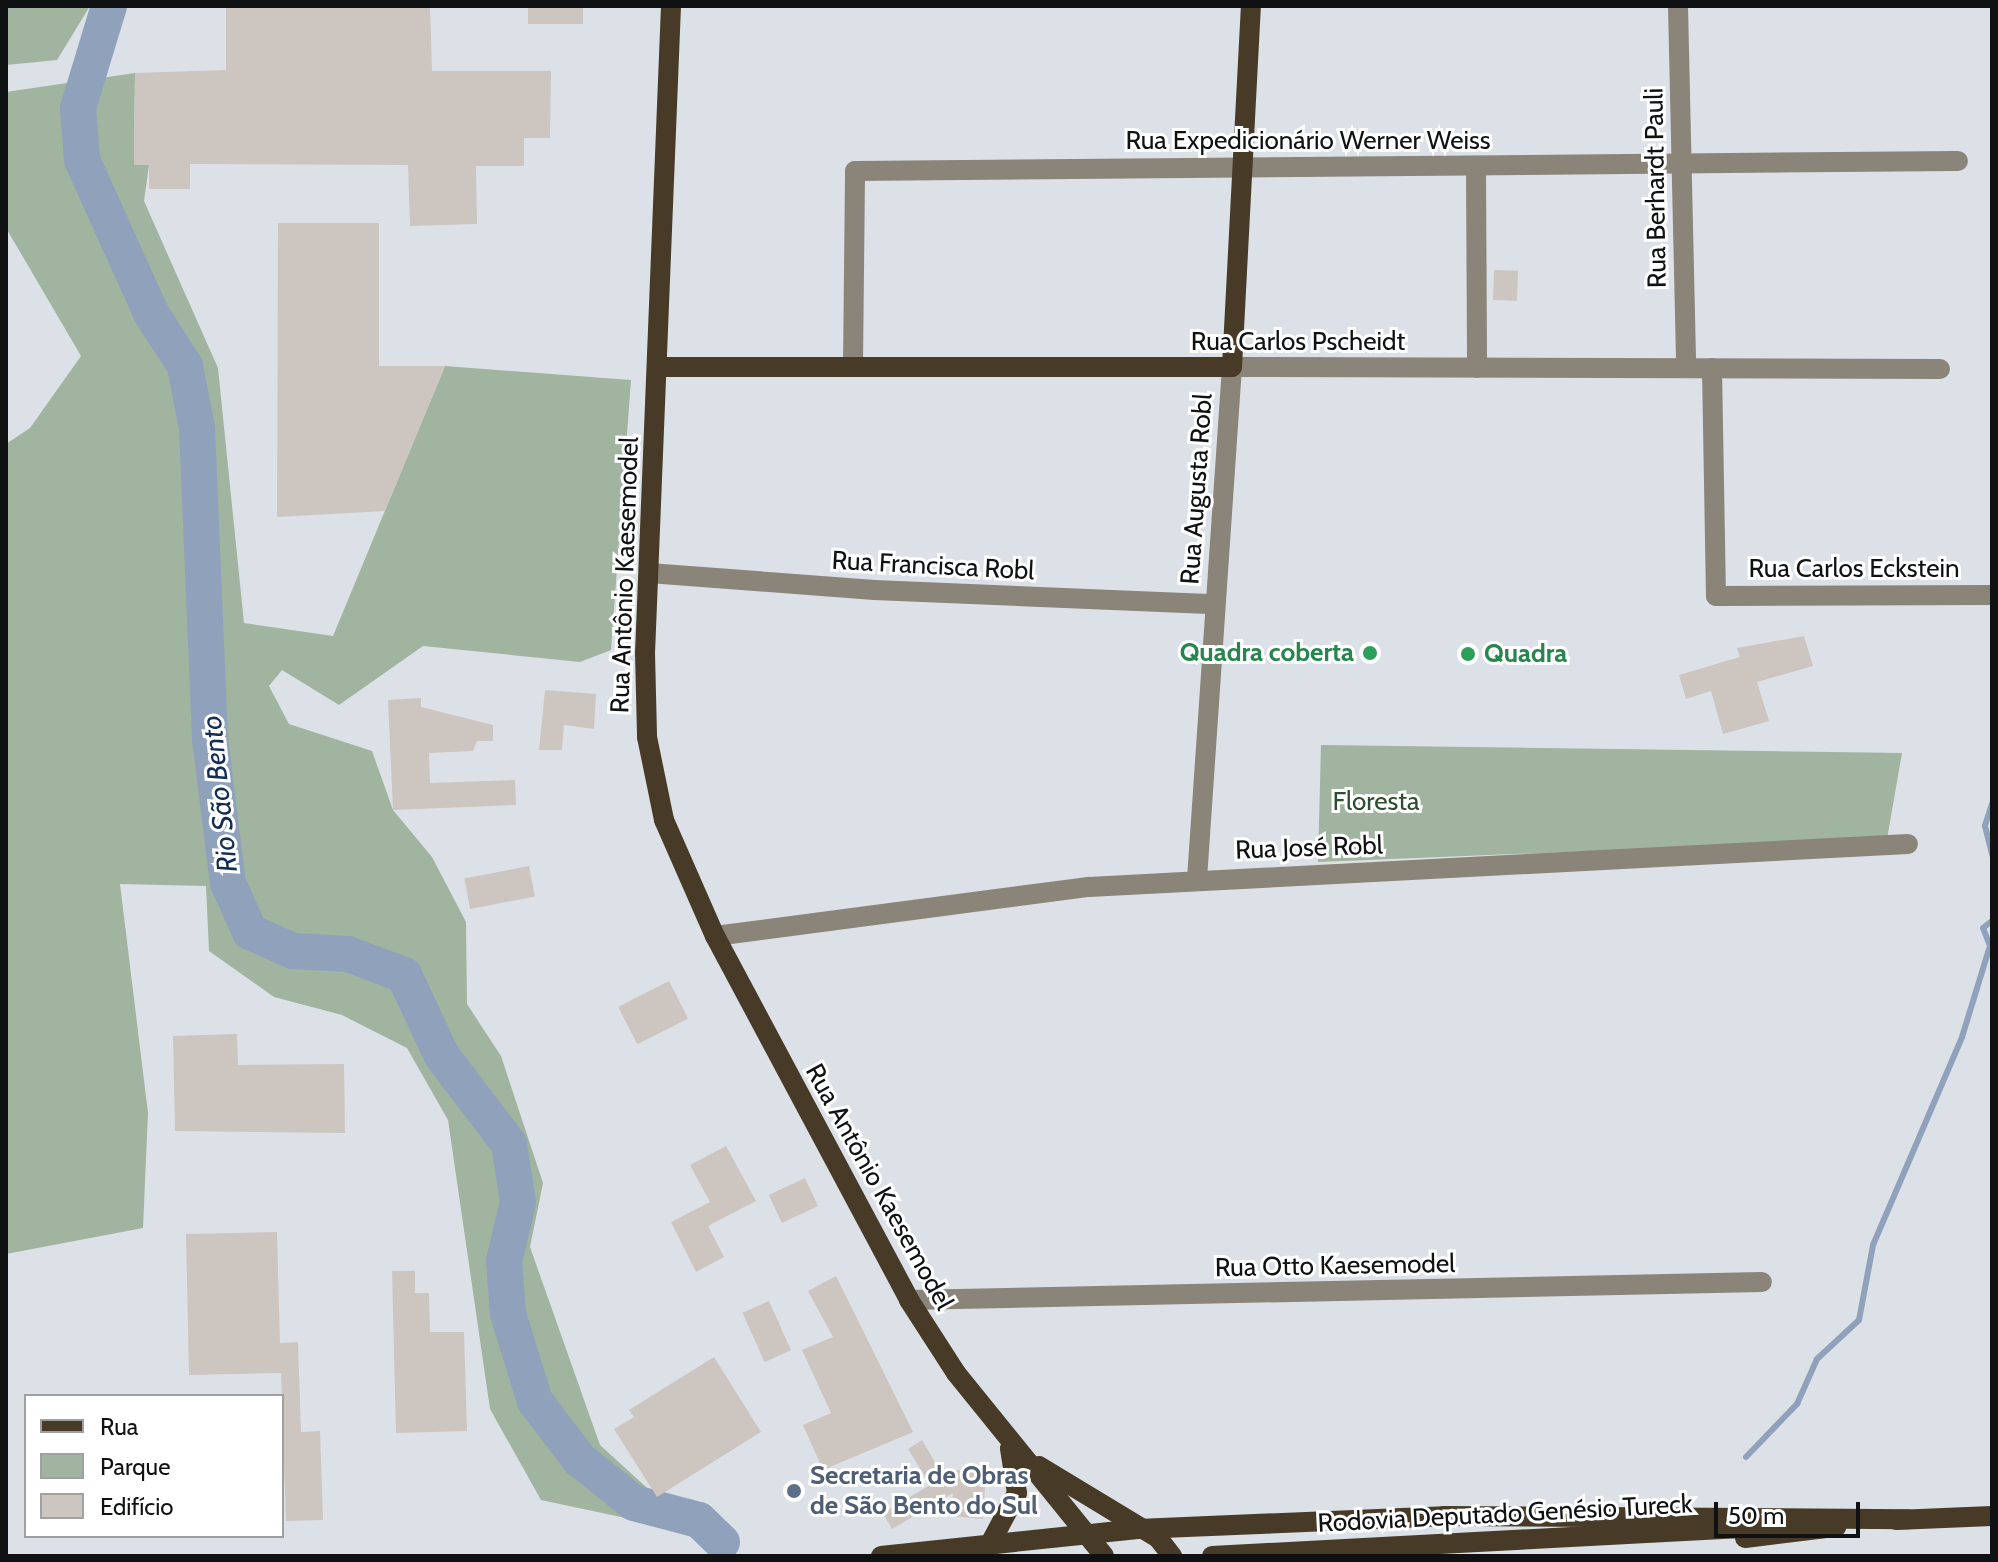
<!DOCTYPE html>
<html>
<head>
<meta charset="utf-8">
<style>
	body { margin:0 }
	#map { position:relative; width:1998px; height:1562px; overflow:hidden; background:#dce1e8; font-family:Cabin,sans-serif }
	div>[style] { position:absolute }
	[style*='--x'] { left:calc(var(--x)*1px); top:calc(var(--y)*1px); width:calc(var(--w)*1px); rotate:calc(var(--a)*1deg) }
	.green>* { inset:0; background:#a0b49f }
	.stream>* { height:6px; margin:-3px; padding:0 3px; transform-origin:3px; border-radius:3px; background:#90a2bb }
	.river>* { height:36px; margin:-18px; padding:0 18px; transform-origin:18px; border-radius:18px; background:#90a2bb }
	.building>* { inset:0; background:#cdc5c0; transform-origin:0 0 }
	.minor>* { height:20px; margin:-10px; padding:0 10px; transform-origin:10px; border-radius:10px; background:#8b8479 }
	.major>* { height:20px; margin:-10px; padding:0 10px; transform-origin:10px; border-radius:10px; background:#473b27 }
	.dots>* { width:22px; height:22px; translate:-50% -50%; box-sizing:border-box; border:4px solid #fff; border-radius:50% }
	span { translate:-50% -50%; white-space:nowrap; text-align:center; line-height:1.15; -webkit-text-stroke:6px #fff; paint-order:stroke }
	.street-label { font-size:26px; color:#0f1113 }
	.leisure-label { font-size:26px; color:#27864d; font-weight:700 }
	.right { translate:-100% -50%; text-align:right }
	.left { translate:0 -50%; text-align:left }
	.park-label { font-size:26px; color:#2c502c }
	.service-label { font-size:26px; color:#4e5e75; font-weight:700 }
	.water-label { font-size:28px; color:#132e52; font-style:italic }
	.frame { position:absolute; inset:0; border:8px solid #0f1113; pointer-events:none }
	.legend { position:absolute; left:24px; top:1394px; width:260px; height:144px; box-sizing:border-box; background:#fff; border:2px solid #9fa0a1; margin:0; padding:10px 14px; list-style:none; font-size:24px; color:#0f1113 }
	.legend li { display:flex; align-items:center; gap:16px; height:40px }
	.legend b { width:40px; border:2px solid #9fa0a1 }
	.scale { position:absolute; left:1714px; top:1502px; width:146px; height:36px; box-sizing:border-box; border:4px solid #0f1113; border-top:0; padding-left:10px; font-size:24px; line-height:28px; white-space:nowrap; color:#0f1113; -webkit-text-stroke:6px #fff; paint-order:stroke }
</style>
</head>
<body>
<div id="map">
	<div class="green">
		<i style="clip-path:polygon(6px 6px,90px 6px,57px 60px,6px 65px)"></i>
		<i style="clip-path:polygon(135px 73px,134px 165px,149px 165px,144px 201px,218px 368px,244px 623px,333px 636px,445px 366px,631px 380px,611px 650px,580px 662px,423px 646px,339px 705px,282px 670px,269px 686px,289px 724px,372px 751px,393px 810px,432px 857px,466px 922px,467px 1004px,501px 1056px,543px 1183px,530px 1247px,600px 1445px,657px 1497px,695px 1504px,738px 1542px,541px 1500px,490px 1409px,448px 1120px,407px 1048px,342px 1015px,274px 997px,209px 951px,206px 886px,120px 884px,148px 1113px,143px 1228px,6px 1254px,6px 444px,30px 428px,81px 356px,6px 228px,6px 92px)"></i>
		<i style="clip-path:polygon(1321px 745px,1902px 753px,1887px 839px,1318px 862px)"></i>
	</div>
	<div class="stream">
		<i style="--x:1992;--y:804;--w:23;--a:108"></i>
		<i style="--x:1985;--y:826;--w:30;--a:76"></i>
		<i style="--x:1746;--y:1457;--w:74;--a:-46.1"></i>
		<i style="--x:1797;--y:1404;--w:49;--a:-66"></i>
		<i style="--x:1817;--y:1359;--w:57;--a:-42.9"></i>
		<i style="--x:1859;--y:1320;--w:76;--a:-79.4"></i>
		<i style="--x:1873;--y:1245;--w:226;--a:-66.8"></i>
		<i style="--x:1962;--y:1037;--w:95;--a:-72.9"></i>
		<i style="--x:1990;--y:946;--w:19;--a:-111"></i>
		<i style="--x:1983;--y:928;--w:11;--a:-38"></i>
	</div>
	<div class="river">
		<i style="--x:109;--y:6;--w:107;--a:106.9"></i>
		<i style="--x:78;--y:108;--w:52;--a:85.6"></i>
		<i style="--x:82;--y:160;--w:168;--a:65.7"></i>
		<i style="--x:151;--y:313;--w:63;--a:57.3"></i>
		<i style="--x:185;--y:366;--w:63;--a:79"></i>
		<i style="--x:197;--y:428;--w:311;--a:87.6"></i>
		<i style="--x:210;--y:739;--w:145;--a:82.9"></i>
		<i style="--x:228;--y:883;--w:54;--a:65.8"></i>
		<i style="--x:250;--y:932;--w:47;--a:23.8"></i>
		<i style="--x:293;--y:951;--w:55;--a:3.1"></i>
		<i style="--x:348;--y:954;--w:60;--a:20.6"></i>
		<i style="--x:404;--y:975;--w:89;--a:64.9"></i>
		<i style="--x:442;--y:1056;--w:111;--a:52.7"></i>
		<i style="--x:509;--y:1144;--w:59;--a:81.2"></i>
		<i style="--x:518;--y:1202;--w:61;--a:103.3"></i>
		<i style="--x:504;--y:1261;--w:53;--a:85.7"></i>
		<i style="--x:508;--y:1314;--w:91;--a:72.8"></i>
		<i style="--x:535;--y:1401;--w:73;--a:52.8"></i>
		<i style="--x:579;--y:1459;--w:70;--a:38.7"></i>
		<i style="--x:634;--y:1503;--w:67;--a:14.7"></i>
		<i style="--x:699;--y:1520;--w:32;--a:44"></i>
	</div>
	<div class="building">
		<i style="clip-path:polygon(226px 6px,430px 6px,432px 71px,551px 71px,550px 138px,524px 138px,524px 166px,476px 166px,477px 224px,410px 226px,408px 165px,190px 164px,190px 189px,149px 189px,149px 165px,134px 165px,135px 73px,226px 70px)"></i>
		<i style="left:528px;top:6px;width:55px;height:18px"></i>
		<i style="clip-path:polygon(278px 223px,379px 223px,379px 366px,445px 366px,385px 511px,277px 517px)"></i>
		<i style="left:1494px;top:270px;width:24px;height:30px;rotate:2deg"></i>
		<i style="clip-path:polygon(1804px 636px,1813px 666px,1757px 682px,1769px 721px,1723px 734px,1711px 691px,1686px 699px,1679px 675px,1740px 657px,1737px 648px)"></i>
		<i style="clip-path:polygon(545px 690px,596px 694px,594px 729px,564px 725px,562px 750px,539px 750px)"></i>
		<i style="clip-path:polygon(421px 698px,421px 707px,493px 725px,493px 741px,477px 741px,473px 751px,429px 753px,430px 783px,515px 780px,516px 805px,393px 810px,388px 700px)"></i>
		<i style="left:529px;top:866px;width:31px;height:66px;rotate:79deg"></i>
		<i style="left:669px;top:981px;width:42px;height:57px;rotate:63deg"></i>
		<i style="clip-path:polygon(237px 1034px,238px 1065px,344px 1064px,345px 1133px,175px 1131px,173px 1036px)"></i>
		<i style="clip-path:polygon(726px 1146px,756px 1201px,708px 1226px,724px 1257px,696px 1272px,671px 1222px,710px 1202px,690px 1165px)"></i>
		<i style="left:805px;top:1178px;width:31px;height:40px;rotate:65deg"></i>
		<i style="clip-path:polygon(277px 1232px,280px 1343px,298px 1342px,301px 1432px,320px 1431px,323px 1520px,286px 1521px,281px 1373px,189px 1375px,186px 1234px)"></i>
		<i style="clip-path:polygon(392px 1271px,415px 1271px,415px 1293px,429px 1293px,430px 1332px,464px 1332px,467px 1431px,396px 1433px)"></i>
		<i style="clip-path:polygon(836px 1276px,913px 1432px,823px 1470px,803px 1425px,831px 1413px,802px 1350px,833px 1337px,808px 1291px)"></i>
		<i style="left:769px;top:1301px;width:54px;height:29px;rotate:66deg"></i>
		<i style="clip-path:polygon(714px 1357px,761px 1432px,657px 1497px,614px 1429px,634px 1417px,629px 1410px)"></i>
		<i style="clip-path:polygon(922px 1440px,939px 1469px,986px 1472px,983px 1519px,951px 1516px,953px 1493px,892px 1529px,883px 1513px,930px 1485px,908px 1449px)"></i>
	</div>
	<div class="minor">
		<i style="--x:1678;--y:6;--w:362;--a:88.7"></i>
		<i style="--x:1476;--y:166;--w:202;--a:89.7"></i>
		<i style="--x:853;--y:366;--w:195;--a:-89.4"></i>
		<i style="--x:855;--y:171;--w:1103;--a:-0.52"></i>
		<i style="--x:1712;--y:368;--w:228;--a:89"></i>
		<i style="--x:1716;--y:596;--w:276;--a:-0.2"></i>
		<i style="--x:649;--y:573;--w:226;--a:4.3"></i>
		<i style="--x:874;--y:590;--w:341;--a:2.4"></i>
		<i style="--x:1197;--y:879;--w:513;--a:-86.09"></i>
		<i style="--x:1232;--y:367;--w:708;--a:0.16"></i>
		<i style="--x:715;--y:936;--w:377;--a:-7.5"></i>
		<i style="--x:1089;--y:887;--w:820;--a:-3.01"></i>
		<i style="--x:909;--y:1300;--w:853;--a:-1.21"></i>
	</div>
	<div class="major">
		<i style="--x:671;--y:6;--w:648;--a:92.3"></i>
		<i style="--x:645;--y:653;--w:84;--a:88.6"></i>
		<i style="--x:647;--y:737;--w:85;--a:78.4"></i>
		<i style="--x:664;--y:820;--w:127;--a:66.3"></i>
		<i style="--x:715;--y:936;--w:412;--a:61.9"></i>
		<i style="--x:909;--y:1300;--w:87;--a:57.2"></i>
		<i style="--x:956;--y:1373;--w:235;--a:51"></i>
		<i style="--x:657;--y:367;--w:575;--a:0"></i>
		<i style="--x:1232;--y:367;--w:361;--a:-87"></i>
		<i style="--x:1039;--y:1466;--w:139;--a:31.2"></i>
		<i style="--x:1158;--y:1538;--w:23;--a:52"></i>
		<i style="--x:1896;--y:1520;--w:96;--a:-2.4"></i>
		<i style="--x:1745;--y:1538;--w:92;--a:-6.9"></i>
		<i style="--x:991;--y:1542;--w:55;--a:-62"></i>
		<i style="--x:1017;--y:1493;--w:45;--a:-99"></i>
		<i style="--x:881;--y:1556;--w:258;--a:-6"></i>
		<i style="--x:1138;--y:1529;--w:306;--a:-2.4"></i>
		<i style="--x:1444;--y:1516;--w:464;--a:0.4"></i>
		<i style="--x:1212;--y:1556;--w:549;--a:-3.03"></i>
	</div>
	<div class="dots">
		<i style="left:1370px;top:653px;background:#2e9e5b"></i>
		<i style="left:1468px;top:654px;background:#2e9e5b"></i>
		<i style="left:794px;top:1491px;background:#5c6f8a"></i>
	</div>
	<div class="street-label">
		<span style="left:1308px;top:141px">Rua Expedicionário Werner Weiss</span>
		<span style="left:1656px;top:188px;rotate:-91deg">Rua Berhardt Pauli</span>
		<span style="left:1298px;top:342px">Rua Carlos Pscheidt</span>
		<span style="left:1197px;top:489px;rotate:-86deg">Rua Augusta Robl</span>
		<span style="left:933px;top:566px;rotate:3deg">Rua Francisca Robl</span>
		<span style="left:1854px;top:569px">Rua Carlos Eckstein</span>
		<span style="left:625px;top:575px;rotate:-88deg">Rua Antônio Kaesemodel</span>
		<span style="left:1309px;top:848px;rotate:-2deg">Rua José Robl</span>
		<span style="left:879px;top:1187px;rotate:61deg">Rua Antônio Kaesemodel</span>
		<span style="left:1335px;top:1266px;rotate:-1deg">Rua Otto Kaesemodel</span>
		<span style="left:1505px;top:1514px;rotate:-3deg">Rodovia Deputado Genésio Tureck</span>
	</div>
	<div class="leisure-label">
		<span class="right" style="left:1354px;top:653px">Quadra coberta</span>
		<span class="left" style="left:1484px;top:654px">Quadra</span>
	</div>
	<div class="park-label">
		<span style="left:1376px;top:802px">Floresta</span>
	</div>
	<div class="service-label">
		<span class="left" style="left:810px;top:1491px">Secretaria de Obras<br>de São Bento do Sul</span>
	</div>
	<div class="water-label">
		<span style="left:219px;top:794px;rotate:-96deg">Rio São Bento</span>
	</div>
	<div class="frame"></div>
	<ul class="legend">
	<li><b style="height:10px;background:#473b27"></b>Rua</li>
	<li><b style="height:22px;background:#a0b49f"></b>Parque</li>
	<li><b style="height:22px;background:#cdc5c0"></b>Edifício</li>
	</ul>
	<div class="scale">50 m</div>
</div>
</body>
</html>
